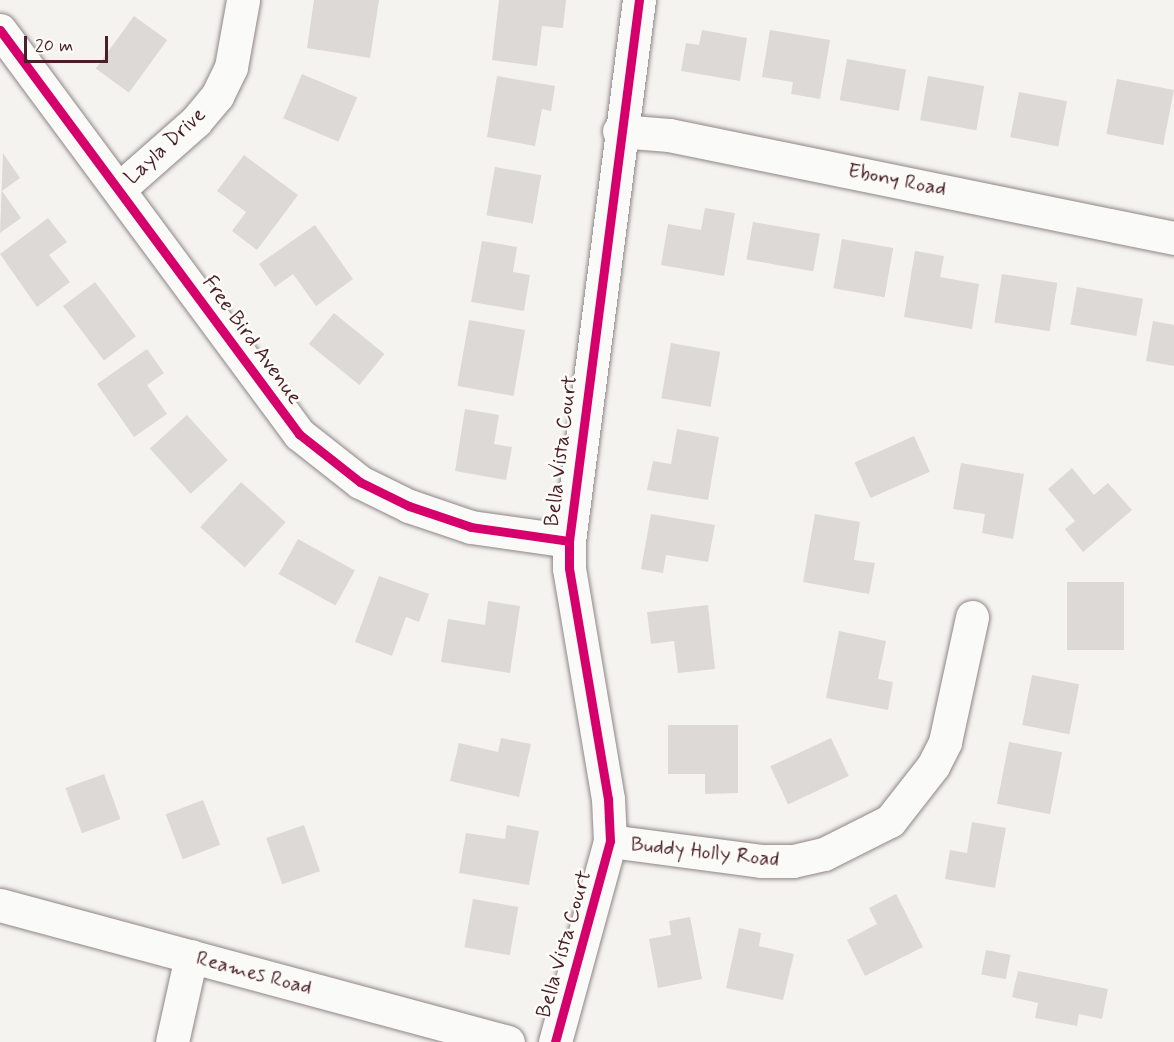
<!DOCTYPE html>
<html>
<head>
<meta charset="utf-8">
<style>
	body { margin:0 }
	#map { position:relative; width:1174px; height:1042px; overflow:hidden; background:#f5f3f0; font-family:Mynerve,sans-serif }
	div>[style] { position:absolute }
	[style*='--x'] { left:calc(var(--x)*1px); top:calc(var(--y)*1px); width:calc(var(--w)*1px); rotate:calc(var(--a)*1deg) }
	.building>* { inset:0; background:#dcd9d7; transform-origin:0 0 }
	.roads { filter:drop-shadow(0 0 2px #8f8687) drop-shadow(0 0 2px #8f8687) }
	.minor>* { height:33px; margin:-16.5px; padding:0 16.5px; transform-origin:16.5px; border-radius:16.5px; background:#fafaf8 }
	.major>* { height:33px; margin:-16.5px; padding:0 16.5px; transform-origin:16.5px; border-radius:16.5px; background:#fafaf8 }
	.cycleway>* { height:9px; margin:-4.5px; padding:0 4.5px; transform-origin:4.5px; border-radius:4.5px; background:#d6006c }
	span { translate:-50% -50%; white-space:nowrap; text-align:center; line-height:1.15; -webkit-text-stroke:5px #fdfcf7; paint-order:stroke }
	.street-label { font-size:21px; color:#4a1f2b }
	.scale { position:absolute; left:24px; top:36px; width:84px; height:27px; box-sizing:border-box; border:3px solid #4a1f2b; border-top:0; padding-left:8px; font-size:18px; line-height:21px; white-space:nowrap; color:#4a1f2b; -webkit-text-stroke:4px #fdfcf7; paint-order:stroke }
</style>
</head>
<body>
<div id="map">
	<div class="building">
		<i style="clip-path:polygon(314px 0,379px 0,370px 58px,307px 48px)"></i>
		<i style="clip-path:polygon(499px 0,566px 0,563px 28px,542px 26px,537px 66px,492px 60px)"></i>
		<i style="left:134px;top:16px;width:41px;height:65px;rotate:36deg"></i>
		<i style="clip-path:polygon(702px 30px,747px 38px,740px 81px,681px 71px,686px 43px,699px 45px)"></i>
		<i style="clip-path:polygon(770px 30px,830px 40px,820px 99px,791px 94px,793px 82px,762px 77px)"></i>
		<i style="left:847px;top:59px;width:60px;height:42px;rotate:10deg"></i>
		<i style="left:302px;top:74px;width:60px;height:48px;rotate:23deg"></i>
		<i style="clip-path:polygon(497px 76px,555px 86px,551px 111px,542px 109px,535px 146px,487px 137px)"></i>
		<i style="left:928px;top:76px;width:57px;height:45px;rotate:10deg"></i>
		<i style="left:1117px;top:79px;width:58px;height:56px;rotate:11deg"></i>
		<i style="left:1019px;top:92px;width:49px;height:46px;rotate:11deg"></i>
		<i style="clip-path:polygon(3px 153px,20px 178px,2px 191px,21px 218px,0 233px)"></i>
		<i style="clip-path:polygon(244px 155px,298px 195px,257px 250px,232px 231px,246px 212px,217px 191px)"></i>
		<i style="left:495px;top:167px;width:47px;height:49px;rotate:10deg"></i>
		<i style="clip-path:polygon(705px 208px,735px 213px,724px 276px,661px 265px,668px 224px,701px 230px)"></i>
		<i style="clip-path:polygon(48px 218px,67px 242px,49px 255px,70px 282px,37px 307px,0 254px)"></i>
		<i style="left:753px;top:222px;width:68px;height:38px;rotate:10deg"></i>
		<i style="clip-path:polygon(315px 225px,353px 279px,316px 306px,293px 274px,275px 287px,259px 264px)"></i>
		<i style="left:842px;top:239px;width:52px;height:50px;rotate:10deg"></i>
		<i style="clip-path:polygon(482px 241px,517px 247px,513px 272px,530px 275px,524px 311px,471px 302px)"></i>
		<i style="clip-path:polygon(915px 251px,944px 256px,940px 277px,979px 284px,972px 329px,904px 317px)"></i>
		<i style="left:1002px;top:274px;width:56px;height:49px;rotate:9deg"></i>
		<i style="left:95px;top:282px;width:68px;height:40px;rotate:53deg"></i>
		<i style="left:1077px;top:287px;width:67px;height:38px;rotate:10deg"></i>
		<i style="left:334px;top:313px;width:65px;height:40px;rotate:39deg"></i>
		<i style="left:469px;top:320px;width:57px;height:67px;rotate:10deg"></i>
		<i style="clip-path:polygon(1153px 321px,1174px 325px,1174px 366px,1146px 361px)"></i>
		<i style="left:671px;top:343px;width:50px;height:56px;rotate:10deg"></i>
		<i style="clip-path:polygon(147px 349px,164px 373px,147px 385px,167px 414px,134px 437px,97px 384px)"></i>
		<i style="clip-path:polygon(465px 409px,499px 415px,494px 444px,512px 447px,506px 480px,455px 471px)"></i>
		<i style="left:187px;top:415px;width:61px;height:50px;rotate:48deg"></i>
		<i style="clip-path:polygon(677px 429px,719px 437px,708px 500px,647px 490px,653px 461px,671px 464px)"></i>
		<i style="left:914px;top:436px;width:39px;height:65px;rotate:66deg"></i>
		<i style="clip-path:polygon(961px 463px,1024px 474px,1013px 539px,982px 533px,985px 514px,953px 509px)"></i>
		<i style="clip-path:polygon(1072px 468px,1094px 495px,1108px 483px,1132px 510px,1083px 552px,1065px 529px,1075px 521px,1048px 489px)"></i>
		<i style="left:241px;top:482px;width:60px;height:61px;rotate:42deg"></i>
		<i style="clip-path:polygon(651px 514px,715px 525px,708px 562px,666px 555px,663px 573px,641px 569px)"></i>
		<i style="clip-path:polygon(815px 514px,860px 522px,854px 560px,875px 563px,869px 594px,803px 582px)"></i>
		<i style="left:298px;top:539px;width:65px;height:40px;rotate:29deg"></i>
		<i style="clip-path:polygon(379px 576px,429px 594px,419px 622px,406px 617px,392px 656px,355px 642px)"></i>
		<i style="left:1067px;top:582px;width:57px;height:68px"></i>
		<i style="clip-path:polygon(488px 601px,520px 606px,510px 673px,441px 662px,448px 619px,485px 625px)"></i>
		<i style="clip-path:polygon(708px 605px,715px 669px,678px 673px,674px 641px,651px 644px,647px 612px)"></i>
		<i style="clip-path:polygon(839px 631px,886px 641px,878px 679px,893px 682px,888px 710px,826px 698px)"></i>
		<i style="left:1032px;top:675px;width:48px;height:51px;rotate:11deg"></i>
		<i style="clip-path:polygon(668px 725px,738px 725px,738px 793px,705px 794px,705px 774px,668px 774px)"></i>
		<i style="clip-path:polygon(501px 738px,531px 744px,519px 797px,450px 781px,459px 743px,498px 752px)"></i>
		<i style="left:831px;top:738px;width:42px;height:67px;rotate:65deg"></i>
		<i style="left:1009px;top:742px;width:54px;height:63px;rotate:11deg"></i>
		<i style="left:104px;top:774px;width:48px;height:41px;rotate:70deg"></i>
		<i style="left:203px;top:800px;width:48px;height:40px;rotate:69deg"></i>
		<i style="clip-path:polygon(972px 822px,1006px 828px,995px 888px,945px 879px,950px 850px,967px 853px)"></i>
		<i style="left:304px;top:825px;width:49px;height:40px;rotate:71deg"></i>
		<i style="clip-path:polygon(507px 825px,539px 831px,529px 885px,459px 873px,466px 833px,505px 839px)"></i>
		<i style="clip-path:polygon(896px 894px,923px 947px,865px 976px,847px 940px,877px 924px,869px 908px)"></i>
		<i style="left:473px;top:899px;width:46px;height:49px;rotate:10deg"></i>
		<i style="clip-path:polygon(690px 917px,702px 979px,658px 988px,649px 939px,671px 935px,669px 921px)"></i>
		<i style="clip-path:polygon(739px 928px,761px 933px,759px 946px,794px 954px,783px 1000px,726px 988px)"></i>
		<i style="left:986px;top:950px;width:25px;height:25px;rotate:11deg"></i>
		<i style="clip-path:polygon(1018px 971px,1108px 989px,1102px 1019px,1079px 1014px,1077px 1026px,1035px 1018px,1038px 1003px,1012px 997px)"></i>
	</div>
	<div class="roads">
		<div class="minor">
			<i style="--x:0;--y:30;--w:503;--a:53.49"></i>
			<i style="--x:299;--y:434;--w:78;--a:38.2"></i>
			<i style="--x:360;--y:482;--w:55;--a:26.1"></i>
			<i style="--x:409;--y:506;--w:65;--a:18.7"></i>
			<i style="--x:471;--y:527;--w:99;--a:8.1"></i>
			<i style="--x:619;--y:131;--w:50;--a:4.6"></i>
			<i style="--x:669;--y:135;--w:515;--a:11.53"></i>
			<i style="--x:119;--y:189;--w:103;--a:-41.4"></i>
			<i style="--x:196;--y:121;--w:33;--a:-50"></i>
			<i style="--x:217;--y:96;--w:32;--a:-64"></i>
			<i style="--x:231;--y:67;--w:68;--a:-79.8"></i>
			<i style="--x:610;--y:841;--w:152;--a:7.5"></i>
			<i style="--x:761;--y:861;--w:32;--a:0"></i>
			<i style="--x:793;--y:861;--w:32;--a:-13"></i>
			<i style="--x:824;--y:854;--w:74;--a:-26.6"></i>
			<i style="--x:890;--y:821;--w:70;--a:-52"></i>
			<i style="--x:933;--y:766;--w:27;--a:-63"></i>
			<i style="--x:945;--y:742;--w:128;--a:-77.8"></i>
			<i style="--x:172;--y:1042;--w:88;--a:-77.5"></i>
			<i style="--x:555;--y:1042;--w:208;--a:-74.7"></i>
			<i style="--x:610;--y:841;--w:42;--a:-92.7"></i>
			<i style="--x:608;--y:799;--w:234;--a:-99.6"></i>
			<i style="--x:569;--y:568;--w:27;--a:-90"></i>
			<i style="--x:569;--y:541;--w:546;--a:-82.63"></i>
		</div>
		<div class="major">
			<i style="--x:0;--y:905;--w:526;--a:15.09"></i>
		</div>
	</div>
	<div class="cycleway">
		<i style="--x:0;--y:30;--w:503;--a:53.49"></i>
		<i style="--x:299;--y:434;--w:78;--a:38.2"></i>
		<i style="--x:360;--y:482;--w:55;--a:26.1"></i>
		<i style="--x:409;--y:506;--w:65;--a:18.7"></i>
		<i style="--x:471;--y:527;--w:99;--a:8.1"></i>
		<i style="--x:555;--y:1042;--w:208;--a:-74.7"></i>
		<i style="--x:610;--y:841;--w:42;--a:-92.7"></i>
		<i style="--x:608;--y:799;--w:234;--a:-99.6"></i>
		<i style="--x:569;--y:568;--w:27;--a:-90"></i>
		<i style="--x:569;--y:541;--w:546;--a:-82.63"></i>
	</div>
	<div class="street-label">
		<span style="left:165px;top:146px;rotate:-43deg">Layla Drive</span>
		<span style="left:897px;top:180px;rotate:11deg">Ebony Road</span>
		<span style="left:252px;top:340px;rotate:54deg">Free Bird Avenue</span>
		<span style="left:561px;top:451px;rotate:-83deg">Bella Vista Court</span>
		<span style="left:705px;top:852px;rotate:6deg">Buddy Holly Road</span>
		<span style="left:564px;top:944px;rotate:-74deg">Bella Vista Court</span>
		<span style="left:254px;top:973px;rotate:15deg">Reames Road</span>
	</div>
	<div class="scale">20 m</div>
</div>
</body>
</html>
